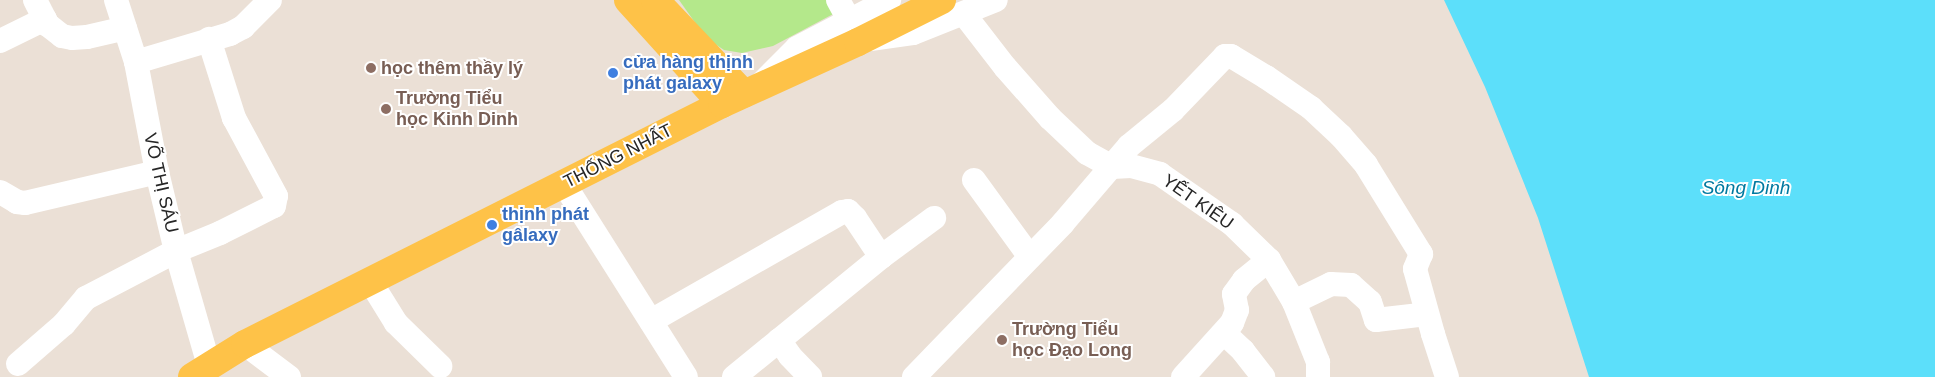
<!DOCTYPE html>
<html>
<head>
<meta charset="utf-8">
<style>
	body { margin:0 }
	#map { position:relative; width:1935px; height:377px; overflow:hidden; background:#ebe0d6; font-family:Helvetica,sans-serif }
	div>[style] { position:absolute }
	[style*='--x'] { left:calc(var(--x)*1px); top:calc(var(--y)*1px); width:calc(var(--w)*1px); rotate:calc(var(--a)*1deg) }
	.green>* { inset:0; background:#b4e88b }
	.water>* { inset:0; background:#5cdffa }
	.minor>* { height:24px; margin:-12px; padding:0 12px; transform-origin:12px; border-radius:12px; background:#fff }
	.major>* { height:28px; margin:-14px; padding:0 14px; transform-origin:14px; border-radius:14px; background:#fec248 }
	.dots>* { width:14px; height:14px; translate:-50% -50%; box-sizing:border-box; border:2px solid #fff; border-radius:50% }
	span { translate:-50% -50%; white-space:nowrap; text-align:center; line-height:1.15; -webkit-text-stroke:4px #fff; paint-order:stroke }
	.shop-label { font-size:18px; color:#366cbe; font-weight:700 }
	.left { translate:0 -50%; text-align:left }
	.education-label { font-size:18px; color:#785e54; font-weight:700 }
	.street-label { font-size:18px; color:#262626 }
	.water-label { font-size:19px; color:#0079a0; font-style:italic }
</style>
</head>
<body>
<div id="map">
	<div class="green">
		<i style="clip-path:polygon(679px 0,831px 0,837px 12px,773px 46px,742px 53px,724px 50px,706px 38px)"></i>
	</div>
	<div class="water">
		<i style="clip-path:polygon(1444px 0,1935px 0,1935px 377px,1589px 377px,1538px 218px,1485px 87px)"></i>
	</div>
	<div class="minor">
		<i style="--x:35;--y:0;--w:28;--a:63"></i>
		<i style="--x:48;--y:25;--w:18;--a:38"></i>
		<i style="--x:62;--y:36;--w:10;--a:11"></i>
		<i style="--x:72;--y:38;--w:15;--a:-4"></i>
		<i style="--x:87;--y:37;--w:39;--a:-13"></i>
		<i style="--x:116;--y:0;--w:65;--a:72.1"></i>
		<i style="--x:136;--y:62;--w:112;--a:79.2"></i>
		<i style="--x:157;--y:172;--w:81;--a:76.5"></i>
		<i style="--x:176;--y:251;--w:119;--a:73.9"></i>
		<i style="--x:838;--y:0;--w:23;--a:61"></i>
		<i style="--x:964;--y:14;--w:67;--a:52.3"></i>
		<i style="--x:1005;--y:67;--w:68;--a:48.6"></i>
		<i style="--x:1050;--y:118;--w:51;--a:43.4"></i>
		<i style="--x:1087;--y:153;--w:29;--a:29"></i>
		<i style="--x:1112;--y:167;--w:19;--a:-3"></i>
		<i style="--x:1131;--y:166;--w:30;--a:15"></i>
		<i style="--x:1160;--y:174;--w:88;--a:34.8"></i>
		<i style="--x:1232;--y:224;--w:52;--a:44.2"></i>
		<i style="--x:1269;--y:260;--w:49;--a:59.2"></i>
		<i style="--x:1294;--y:302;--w:65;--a:68.2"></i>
		<i style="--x:1318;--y:362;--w:15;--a:90"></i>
		<i style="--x:872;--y:39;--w:41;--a:-8.3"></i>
		<i style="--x:913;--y:33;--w:89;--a:-21.7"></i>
		<i style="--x:0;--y:41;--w:50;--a:-26.1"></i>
		<i style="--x:136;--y:62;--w:98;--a:-16.6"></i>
		<i style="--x:230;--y:34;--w:15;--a:-28"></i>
		<i style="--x:243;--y:27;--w:38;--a:-45"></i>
		<i style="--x:763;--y:82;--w:48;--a:-45"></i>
		<i style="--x:797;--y:48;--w:104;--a:-27.6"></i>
		<i style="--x:974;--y:180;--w:95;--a:54"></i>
		<i style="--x:564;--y:184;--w:228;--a:57.7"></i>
		<i style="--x:0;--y:192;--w:20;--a:30"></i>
		<i style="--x:17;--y:202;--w:8;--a:7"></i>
		<i style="--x:25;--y:203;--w:136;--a:-13.2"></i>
		<i style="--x:370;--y:281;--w:49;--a:58.2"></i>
		<i style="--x:396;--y:323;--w:62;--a:44.3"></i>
		<i style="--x:1294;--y:302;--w:41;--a:-25.9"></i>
		<i style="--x:1331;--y:284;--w:20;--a:3"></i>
		<i style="--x:1351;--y:285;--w:25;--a:42"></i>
		<i style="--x:1370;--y:302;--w:19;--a:72"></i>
		<i style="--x:1376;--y:320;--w:51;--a:-6.7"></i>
		<i style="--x:651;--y:321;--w:220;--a:-29.7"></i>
		<i style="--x:842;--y:212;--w:6;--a:-9"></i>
		<i style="--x:848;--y:211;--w:10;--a:45"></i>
		<i style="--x:855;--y:218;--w:47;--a:56.3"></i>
		<i style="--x:1224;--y:333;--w:26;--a:43"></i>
		<i style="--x:1243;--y:351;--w:33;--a:52"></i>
		<i style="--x:779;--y:340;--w:19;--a:55"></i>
		<i style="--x:790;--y:356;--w:29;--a:46"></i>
		<i style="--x:245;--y:344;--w:55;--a:36.9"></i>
		<i style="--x:18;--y:364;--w:61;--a:-41"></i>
		<i style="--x:64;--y:324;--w:34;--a:-50"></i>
		<i style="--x:86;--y:298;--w:102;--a:-27.6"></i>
		<i style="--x:176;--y:251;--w:48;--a:-22.2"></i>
		<i style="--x:220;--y:233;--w:60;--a:-26.6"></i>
		<i style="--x:274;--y:206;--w:10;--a:-79"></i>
		<i style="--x:276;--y:196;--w:89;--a:-118.3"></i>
		<i style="--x:234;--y:118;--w:83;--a:-107.6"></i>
		<i style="--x:734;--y:377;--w:190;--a:-39.2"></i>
		<i style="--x:881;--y:257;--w:66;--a:-36.3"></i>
		<i style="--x:914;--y:377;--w:214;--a:-45.9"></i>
		<i style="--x:1063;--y:223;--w:101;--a:-49.4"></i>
		<i style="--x:1129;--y:146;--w:57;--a:-39.3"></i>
		<i style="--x:1173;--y:110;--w:75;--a:-46.1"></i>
		<i style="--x:1225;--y:56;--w:6;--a:0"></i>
		<i style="--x:1231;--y:56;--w:41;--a:31"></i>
		<i style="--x:1266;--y:77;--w:55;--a:34.6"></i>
		<i style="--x:1311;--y:108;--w:41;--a:43"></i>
		<i style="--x:1341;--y:136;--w:38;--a:49"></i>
		<i style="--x:1366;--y:165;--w:105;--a:58.3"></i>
		<i style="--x:1421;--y:254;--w:16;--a:112"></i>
		<i style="--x:1415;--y:269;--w:67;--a:74.5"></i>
		<i style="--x:1433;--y:334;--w:45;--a:72"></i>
		<i style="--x:1183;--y:377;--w:73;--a:-47.8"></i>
		<i style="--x:1232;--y:323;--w:14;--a:-69"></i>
		<i style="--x:1237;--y:310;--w:16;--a:-101"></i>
		<i style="--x:1234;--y:294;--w:17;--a:-54"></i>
		<i style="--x:1244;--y:280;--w:32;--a:-39"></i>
	</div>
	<div class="major">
		<i style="--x:628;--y:0;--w:140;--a:47.9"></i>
		<i style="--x:655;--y:0;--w:129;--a:46.6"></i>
		<i style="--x:192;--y:377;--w:62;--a:-31.9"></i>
		<i style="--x:245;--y:344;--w:534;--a:-26.71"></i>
		<i style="--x:722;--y:104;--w:149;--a:-24.5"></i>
		<i style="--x:858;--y:42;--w:94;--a:-26.6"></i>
	</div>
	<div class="dots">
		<i style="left:371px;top:68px;background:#8d6e63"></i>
		<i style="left:613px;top:73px;background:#3f7fe0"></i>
		<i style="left:386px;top:109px;background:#8d6e63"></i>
		<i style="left:492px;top:225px;background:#3f7fe0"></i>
		<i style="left:1002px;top:340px;background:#8d6e63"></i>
	</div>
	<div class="shop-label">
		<span class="left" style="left:623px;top:73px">cửa hàng thịnh<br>phát galaxy</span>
		<span class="left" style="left:502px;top:225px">thịnh phát<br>gâlaxy</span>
	</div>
	<div class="education-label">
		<span class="left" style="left:381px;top:68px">học thêm thầy lý</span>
		<span class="left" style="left:396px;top:109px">Trường Tiểu<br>học Kinh Dinh</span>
		<span class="left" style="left:1012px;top:340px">Trường Tiểu<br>học Đạo Long</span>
	</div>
	<div class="street-label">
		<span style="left:618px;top:156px;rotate:-27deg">THỐNG NHẤT</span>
		<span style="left:161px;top:183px;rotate:77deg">VÕ THỊ SÁU</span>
		<span style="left:1198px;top:202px;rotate:35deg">YẾT KIÊU</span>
	</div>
	<div class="water-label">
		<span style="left:1746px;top:188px">Sông Dinh</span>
	</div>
</div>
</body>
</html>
